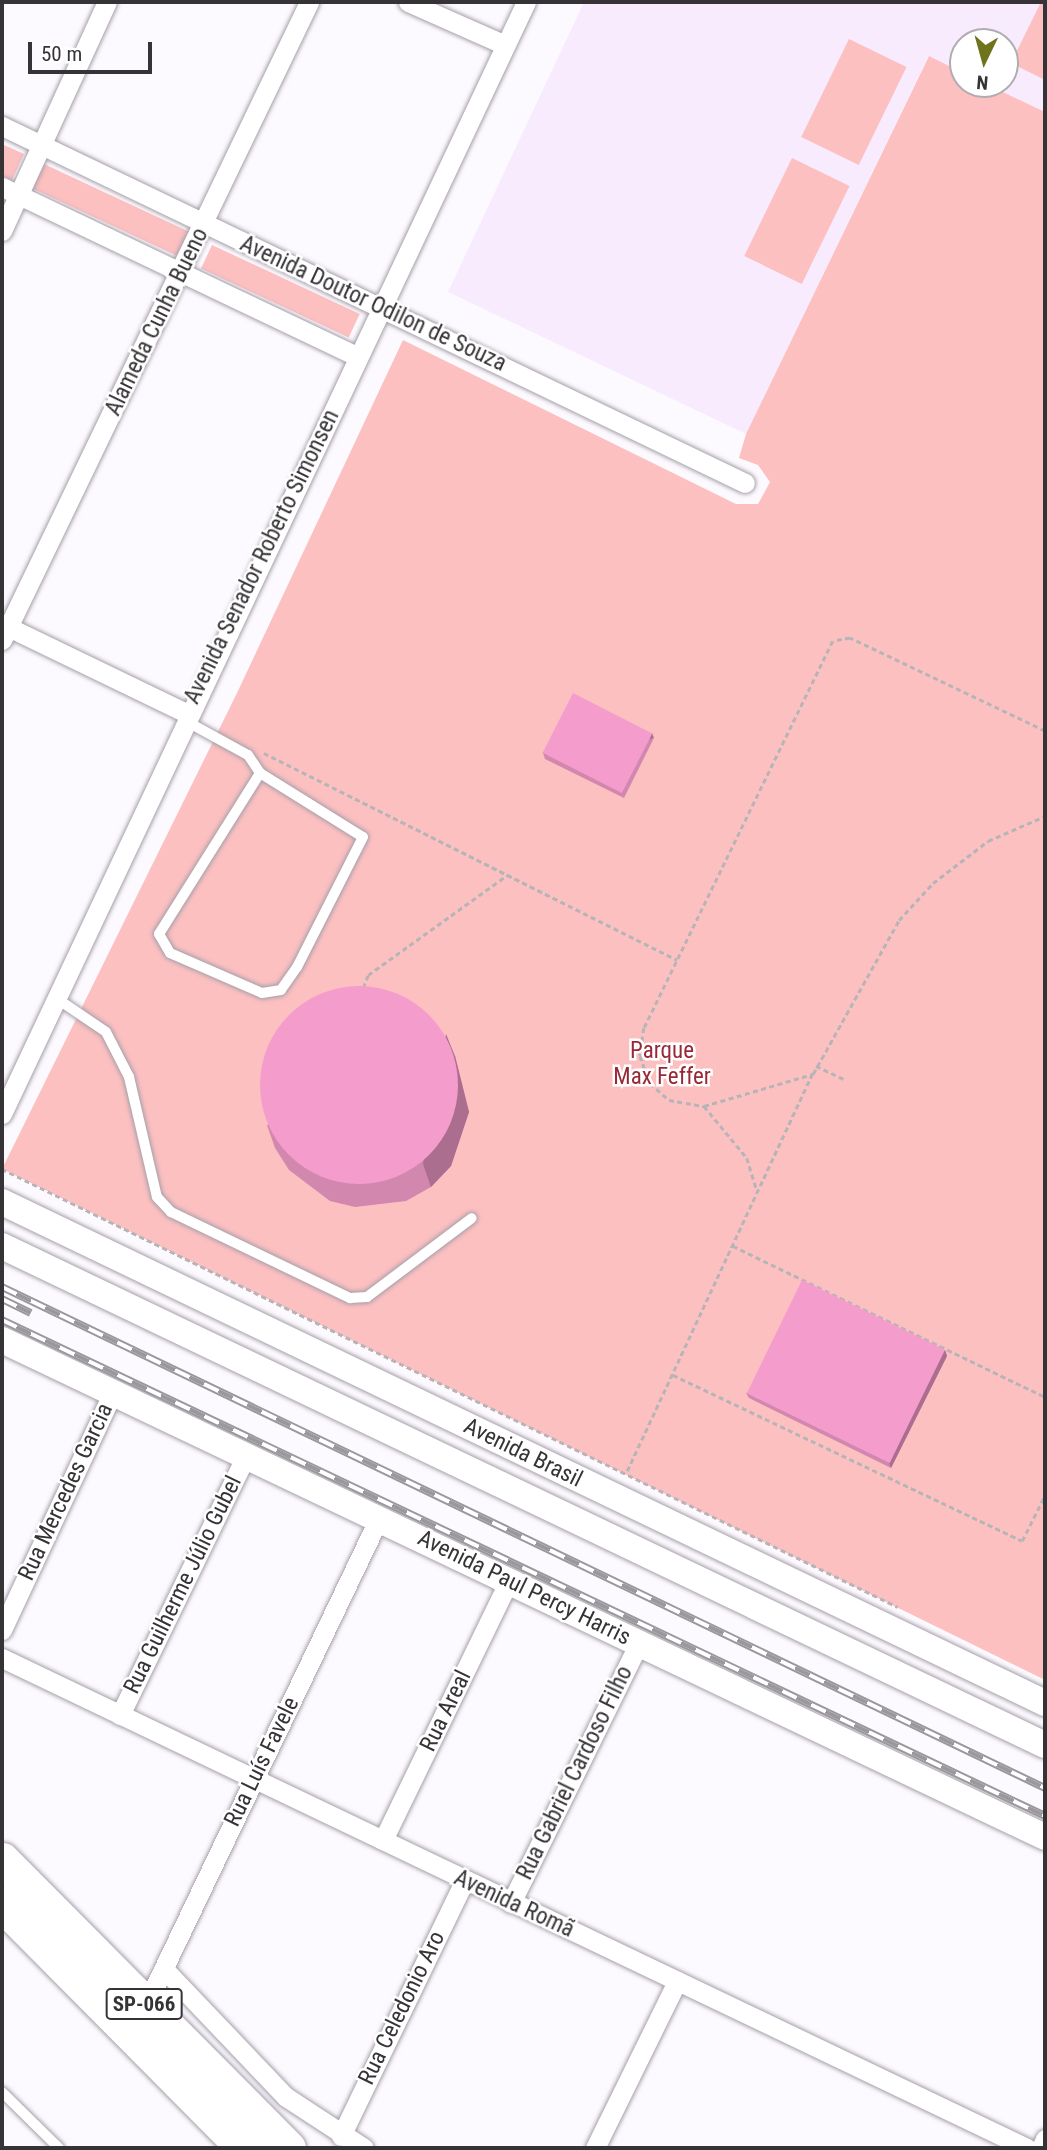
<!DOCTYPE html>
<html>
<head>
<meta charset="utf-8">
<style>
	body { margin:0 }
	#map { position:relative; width:1047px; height:2150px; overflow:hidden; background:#fdfaff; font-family:"Roboto Condensed",sans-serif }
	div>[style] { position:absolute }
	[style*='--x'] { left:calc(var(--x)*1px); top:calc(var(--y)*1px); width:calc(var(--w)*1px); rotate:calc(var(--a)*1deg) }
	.built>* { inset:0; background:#f8ebfe }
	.green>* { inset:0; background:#fcc0c1; transform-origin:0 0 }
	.path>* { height:2.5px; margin-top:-1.25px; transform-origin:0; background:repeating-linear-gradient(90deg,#b7b4b8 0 5px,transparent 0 8.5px) }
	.roads { filter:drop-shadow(0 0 2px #a69fa9) drop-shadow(0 0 2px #a69fa9) }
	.lane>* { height:10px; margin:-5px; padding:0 5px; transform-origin:5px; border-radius:5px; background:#fff }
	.street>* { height:19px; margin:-9.5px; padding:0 9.5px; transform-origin:9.5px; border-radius:9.5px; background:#fff }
	.secondary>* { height:26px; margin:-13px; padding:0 13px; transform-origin:13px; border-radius:13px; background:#fff }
	.highway>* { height:35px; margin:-17.5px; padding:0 17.5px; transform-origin:17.5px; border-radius:17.5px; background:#fff }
	.rail>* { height:8px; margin-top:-4px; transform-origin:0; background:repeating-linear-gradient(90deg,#fff 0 16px,#9b989d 0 32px); box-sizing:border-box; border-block:2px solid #9b989d }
	.wall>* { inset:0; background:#d287af }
	.shaded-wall>* { inset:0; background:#ab6e8f; transform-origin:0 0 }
	.building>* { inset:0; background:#f49dcc; transform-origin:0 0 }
	.round { border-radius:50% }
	span { translate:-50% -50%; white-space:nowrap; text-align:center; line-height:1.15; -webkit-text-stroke:5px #fff; paint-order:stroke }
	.shield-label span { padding:2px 5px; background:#fff; border:2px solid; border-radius:5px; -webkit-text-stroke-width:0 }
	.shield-label { font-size:21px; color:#363337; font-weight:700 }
	.street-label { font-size:23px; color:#363337 }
	.park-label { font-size:23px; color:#992837 }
	.frame { position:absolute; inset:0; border:4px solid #363337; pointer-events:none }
	.north { position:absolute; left:949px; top:28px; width:70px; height:70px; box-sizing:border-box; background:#fff; border:2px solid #afadaf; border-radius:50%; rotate:185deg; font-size:19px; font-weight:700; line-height:28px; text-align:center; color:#363337 }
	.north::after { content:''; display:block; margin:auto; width:24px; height:32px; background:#6f741c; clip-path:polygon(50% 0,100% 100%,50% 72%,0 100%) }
	.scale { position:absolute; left:28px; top:42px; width:124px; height:32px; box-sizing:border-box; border:4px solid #363337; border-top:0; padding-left:9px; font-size:21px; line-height:24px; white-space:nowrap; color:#363337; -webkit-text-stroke:5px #fff; paint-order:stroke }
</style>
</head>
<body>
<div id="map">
	<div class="built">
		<i style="clip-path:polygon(584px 2px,1045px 2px,1045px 112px,986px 84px,1005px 84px,1005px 42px,963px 42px,963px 73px,928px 57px,746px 434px,448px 292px)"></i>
	</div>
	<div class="green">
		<i style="clip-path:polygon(1041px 2px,1045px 2px,1045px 80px,1011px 63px)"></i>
		<i style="left:849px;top:39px;width:64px;height:109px;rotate:26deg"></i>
		<i style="clip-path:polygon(929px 56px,963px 73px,963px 84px,986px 84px,1045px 112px,1045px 1680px,2px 1169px,237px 693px,403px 340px,736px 504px,758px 504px,770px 482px,758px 465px,739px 458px,746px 434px)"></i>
		<i style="clip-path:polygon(2px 144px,24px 154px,12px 180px,2px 176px)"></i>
		<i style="left:792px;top:158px;width:64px;height:109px;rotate:26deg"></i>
		<i style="left:44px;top:164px;width:163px;height:27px;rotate:25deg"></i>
		<i style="left:212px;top:245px;width:163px;height:26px;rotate:25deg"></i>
	</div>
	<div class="path">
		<i style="--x:1045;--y:731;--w:216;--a:-154.5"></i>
		<i style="--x:850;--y:638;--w:17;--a:170"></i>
		<i style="--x:833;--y:641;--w:431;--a:116"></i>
		<i style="--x:644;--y:1028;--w:28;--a:98"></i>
		<i style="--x:640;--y:1056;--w:29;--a:70"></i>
		<i style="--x:650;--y:1083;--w:25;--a:42"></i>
		<i style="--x:669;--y:1100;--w:36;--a:10"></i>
		<i style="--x:704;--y:1106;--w:114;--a:-16.4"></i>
		<i style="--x:813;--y:1074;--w:176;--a:-60.8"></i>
		<i style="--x:899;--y:920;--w:50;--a:-47.4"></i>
		<i style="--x:933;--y:883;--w:69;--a:-37.4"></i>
		<i style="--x:988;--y:841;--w:62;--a:-23.7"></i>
		<i style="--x:264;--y:753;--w:462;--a:26.6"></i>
		<i style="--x:363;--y:988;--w:14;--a:-69"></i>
		<i style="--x:368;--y:975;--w:171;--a:-35.7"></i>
		<i style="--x:816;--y:1066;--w:31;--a:25"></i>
		<i style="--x:704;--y:1106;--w:67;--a:50.4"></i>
		<i style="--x:747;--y:1158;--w:34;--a:73"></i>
		<i style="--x:2;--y:1169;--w:997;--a:26.05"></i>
		<i style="--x:733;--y:1246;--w:347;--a:25.8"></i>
		<i style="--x:673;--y:1375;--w:386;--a:25.4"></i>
		<i style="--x:1022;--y:1541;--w:51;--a:-63.4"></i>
		<i style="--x:627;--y:1471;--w:437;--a:-65"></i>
	</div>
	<div class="roads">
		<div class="lane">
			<i style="--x:184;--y:720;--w:73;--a:28.7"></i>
			<i style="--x:248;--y:755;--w:22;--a:56"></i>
			<i style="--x:260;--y:773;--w:121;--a:31.9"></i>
			<i style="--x:363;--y:837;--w:146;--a:116.9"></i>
			<i style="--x:297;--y:967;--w:28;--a:125"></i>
			<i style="--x:281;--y:990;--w:19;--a:171"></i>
			<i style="--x:262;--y:993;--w:100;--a:-156.5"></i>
			<i style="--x:170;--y:953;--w:22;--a:-120"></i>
			<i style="--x:159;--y:934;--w:190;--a:-57.9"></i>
			<i style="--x:56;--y:998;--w:60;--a:34.2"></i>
			<i style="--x:106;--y:1032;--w:51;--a:62.9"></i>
			<i style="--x:129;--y:1077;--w:123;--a:76.9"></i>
			<i style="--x:157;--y:1197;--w:21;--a:47"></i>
			<i style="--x:171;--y:1212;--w:199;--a:25.7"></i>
			<i style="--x:350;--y:1298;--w:17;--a:-3"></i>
			<i style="--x:367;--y:1297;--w:131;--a:-37"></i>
			<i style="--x:2;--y:2092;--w:80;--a:44.5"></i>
		</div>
		<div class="street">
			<i style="--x:408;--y:2;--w:106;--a:23.9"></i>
			<i style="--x:2;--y:126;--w:824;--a:25.66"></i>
			<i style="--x:2;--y:187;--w:393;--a:25.5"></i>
			<i style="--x:2;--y:231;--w:252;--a:-65.4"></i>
			<i style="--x:2;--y:624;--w:204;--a:25.8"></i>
			<i style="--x:2;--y:640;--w:708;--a:-64.3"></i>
			<i style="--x:2;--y:1114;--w:1229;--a:-64.77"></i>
			<i style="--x:2;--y:1630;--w:263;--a:-65"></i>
			<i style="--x:2;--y:1658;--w:1136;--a:25.55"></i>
			<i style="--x:120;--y:1715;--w:289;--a:-64.1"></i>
			<i style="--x:383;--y:1840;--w:288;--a:-64.1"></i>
			<i style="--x:511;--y:1903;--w:290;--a:-63.8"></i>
			<i style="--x:164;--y:1969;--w:177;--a:46.4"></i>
			<i style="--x:286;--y:2097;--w:93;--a:33.2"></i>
			<i style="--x:146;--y:2005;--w:540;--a:-64.43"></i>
			<i style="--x:341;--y:2136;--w:283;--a:-64.2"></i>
			<i style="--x:595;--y:2148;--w:186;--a:-63.8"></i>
			<i style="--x:1041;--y:2148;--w:10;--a:-66"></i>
		</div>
		<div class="secondary">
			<i style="--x:2;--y:1202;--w:1157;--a:25.66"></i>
			<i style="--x:2;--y:1246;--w:1156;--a:25.57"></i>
			<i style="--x:2;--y:1340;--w:1155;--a:25.48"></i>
		</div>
		<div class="highway">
			<i style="--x:2;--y:1860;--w:406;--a:45.2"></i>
			<i style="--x:2;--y:1904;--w:344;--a:45.2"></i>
		</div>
	</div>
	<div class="rail">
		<i style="--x:2;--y:1287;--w:1157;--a:25.66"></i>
		<i style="--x:2;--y:1299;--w:32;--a:26"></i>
		<i style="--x:2;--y:1320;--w:1155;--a:25.43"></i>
	</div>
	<div class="wall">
		<i style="clip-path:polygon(654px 738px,624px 798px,545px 759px,543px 753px)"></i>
		<i style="clip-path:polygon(455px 1056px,469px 1112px,451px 1166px,431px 1187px,406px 1201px,355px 1207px,330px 1201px,289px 1170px,275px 1148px,267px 1125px)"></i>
		<i style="clip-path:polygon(945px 1350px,947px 1356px,891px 1468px,749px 1398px,746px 1393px)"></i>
	</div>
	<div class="shaded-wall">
		<i style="left:652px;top:733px;width:5px;height:67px;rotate:68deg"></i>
		<i style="clip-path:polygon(446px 1034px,455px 1056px,469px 1112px,451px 1166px,431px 1187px,423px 1164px)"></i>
		<i style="clip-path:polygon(945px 1350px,947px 1356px,891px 1468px,889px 1463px)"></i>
	</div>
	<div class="building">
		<i style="left:573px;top:693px;width:89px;height:67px;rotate:27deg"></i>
		<i class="round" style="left:260px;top:986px;width:198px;height:198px"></i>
		<i style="left:802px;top:1280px;width:159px;height:126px;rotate:26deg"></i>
	</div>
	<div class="shield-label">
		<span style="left:144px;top:2004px">SP-066</span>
	</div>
	<div class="street-label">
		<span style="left:373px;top:304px;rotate:25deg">Avenida Doutor Odilon de Souza</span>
		<span style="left:157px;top:322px;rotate:-64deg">Alameda Cunha Bueno</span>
		<span style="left:262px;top:557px;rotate:-64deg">Avenida Senador Roberto Simonsen</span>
		<span style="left:523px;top:1453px;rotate:26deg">Avenida Brasil</span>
		<span style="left:66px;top:1492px;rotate:-65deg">Rua Mercedes Garcia</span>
		<span style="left:183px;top:1585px;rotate:-64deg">Rua Guilherme Júlio Gubel</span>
		<span style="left:524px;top:1588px;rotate:26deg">Avenida Paul Percy Harris</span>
		<span style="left:446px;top:1711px;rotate:-64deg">Rua Areal</span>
		<span style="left:262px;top:1762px;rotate:-64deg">Rua Luís Favele</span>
		<span style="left:575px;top:1773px;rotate:-64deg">Rua Gabriel Cardoso Filho</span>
		<span style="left:514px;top:1904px;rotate:25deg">Avenida Romã</span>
		<span style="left:402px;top:2008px;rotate:-64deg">Rua Celedonio Aro</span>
	</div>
	<div class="park-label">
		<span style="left:662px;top:1064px">Parque<br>Max Feffer</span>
	</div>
	<div class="frame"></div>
	<div class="north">N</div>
	<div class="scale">50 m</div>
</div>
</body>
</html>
